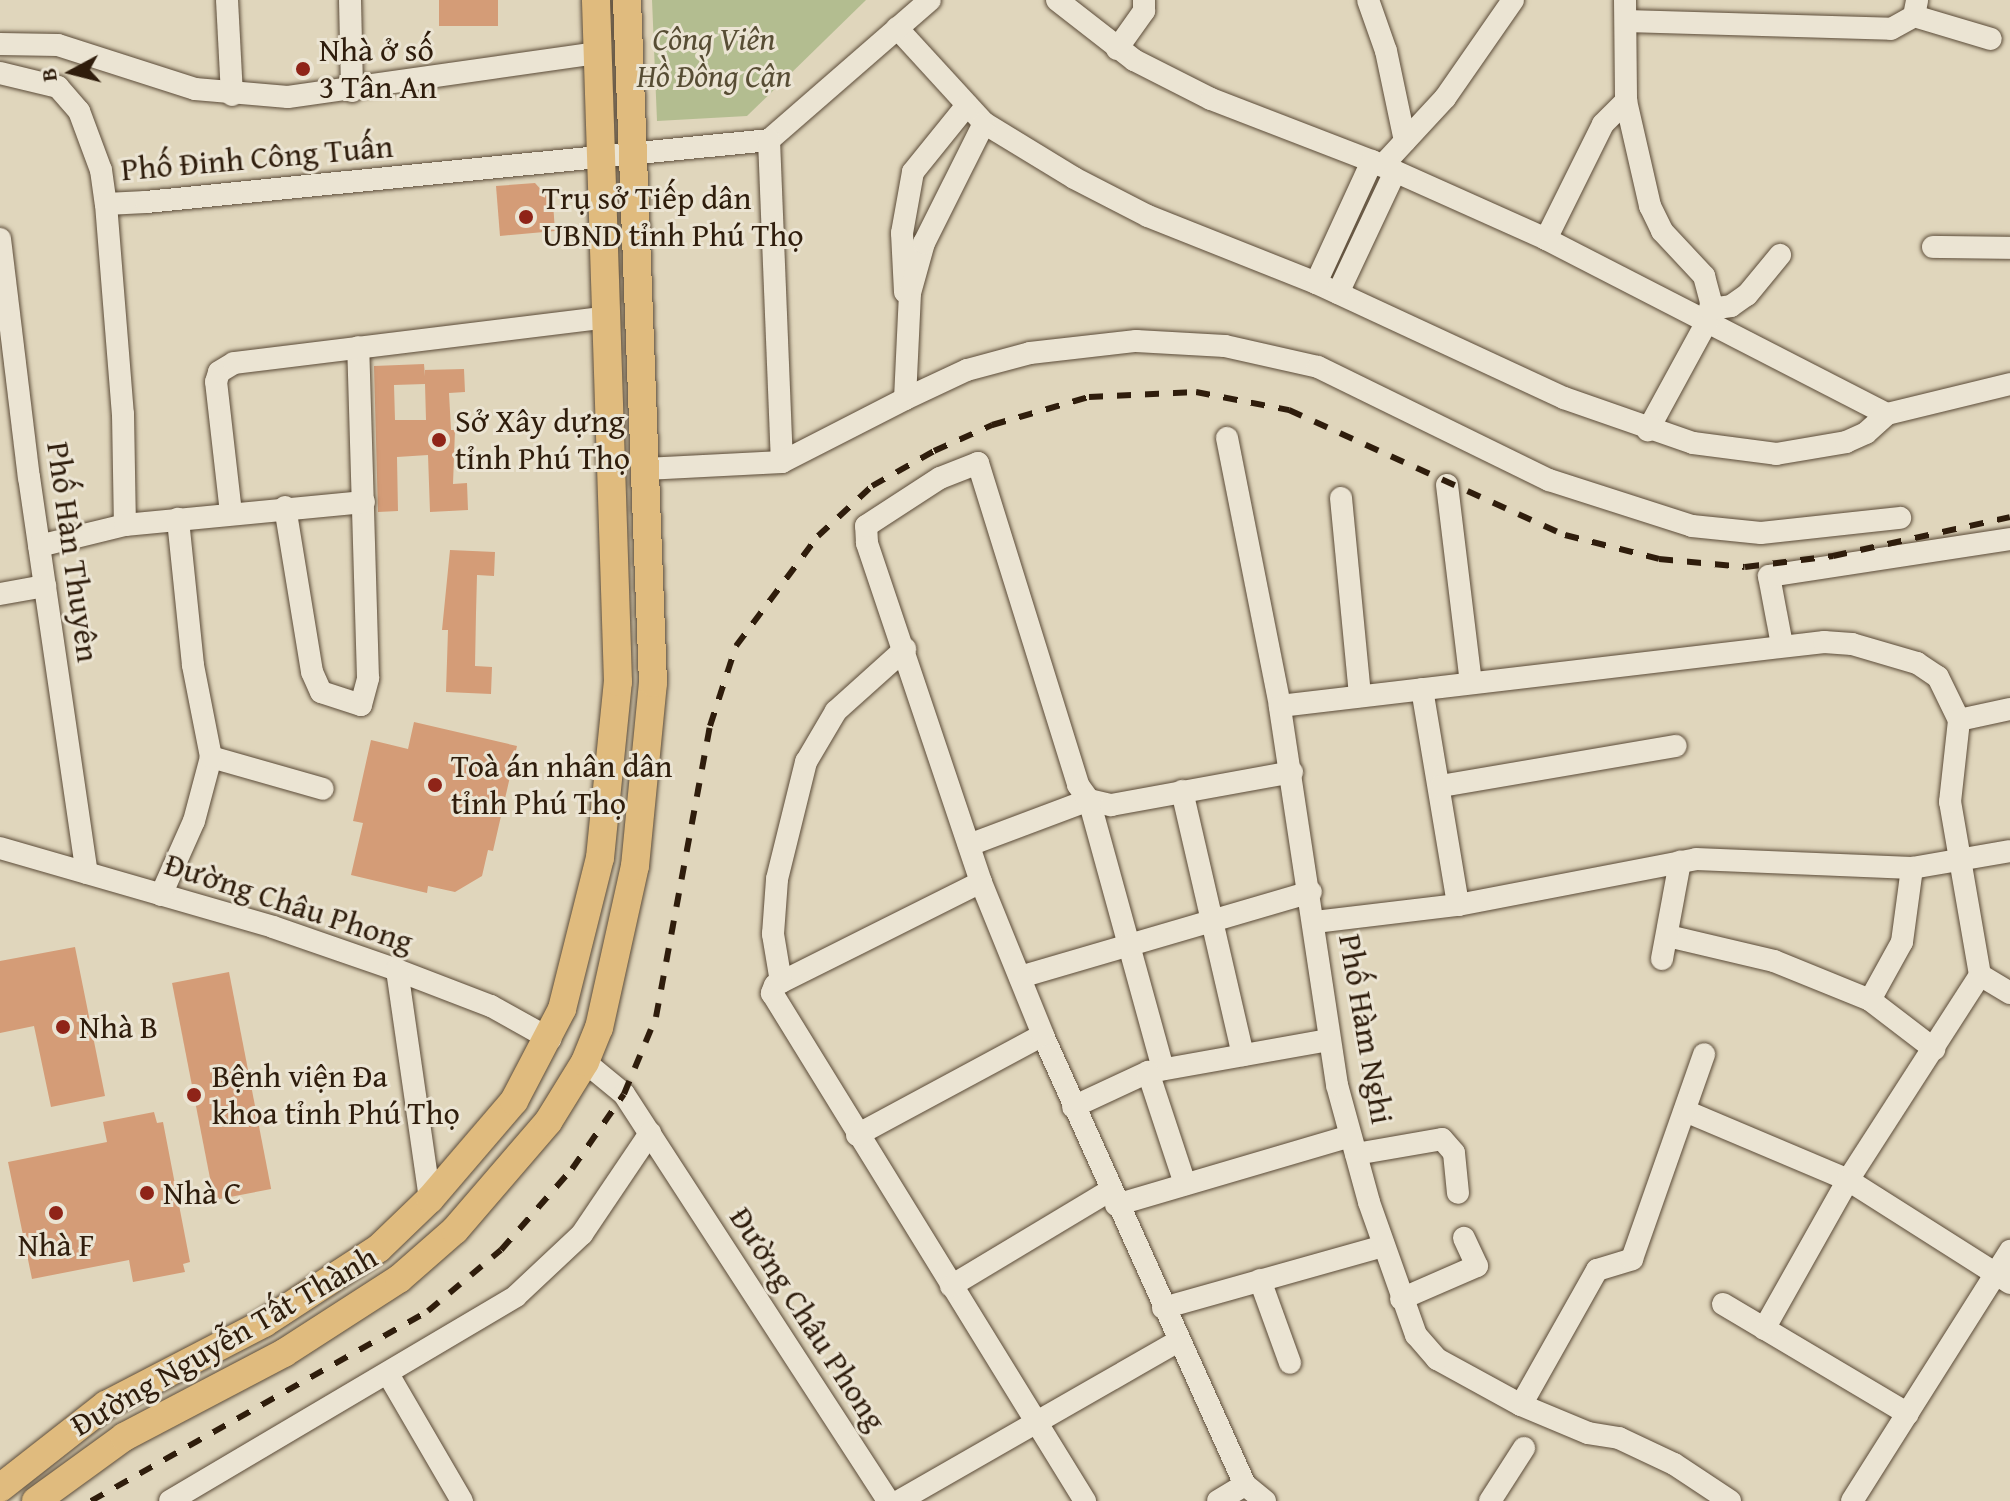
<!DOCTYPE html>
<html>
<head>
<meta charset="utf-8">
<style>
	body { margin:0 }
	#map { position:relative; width:2010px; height:1501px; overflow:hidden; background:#e0d6bc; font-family:"Gentium Book Plus",serif }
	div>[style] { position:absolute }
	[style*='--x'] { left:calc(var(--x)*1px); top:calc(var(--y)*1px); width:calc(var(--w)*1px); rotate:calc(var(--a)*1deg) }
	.green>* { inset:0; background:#b3bd90 }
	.building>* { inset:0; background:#d49c77; transform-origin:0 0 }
	.roads { filter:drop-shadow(0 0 2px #5b4b38) drop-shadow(0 0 2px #5b4b38) }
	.minor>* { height:22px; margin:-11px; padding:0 11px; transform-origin:11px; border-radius:11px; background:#ebe4d3 }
	.major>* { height:28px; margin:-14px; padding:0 14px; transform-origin:14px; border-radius:14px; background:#e0bb7e }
	.rail>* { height:6px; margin-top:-3px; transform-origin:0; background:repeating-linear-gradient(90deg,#2f1d0c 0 14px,transparent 0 28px) }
	.dots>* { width:22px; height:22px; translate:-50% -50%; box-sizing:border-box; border:4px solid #ebe4d3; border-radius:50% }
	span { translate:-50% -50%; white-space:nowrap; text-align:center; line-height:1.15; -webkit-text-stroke:6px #ebe4d3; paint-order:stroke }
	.park-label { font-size:32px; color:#574d34; font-style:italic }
	.poi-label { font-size:32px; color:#2f1d0c }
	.left { translate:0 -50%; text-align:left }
	.street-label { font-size:32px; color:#2f1d0c }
	.north { position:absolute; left:32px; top:32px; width:80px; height:80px; -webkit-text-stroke:6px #ebe4d3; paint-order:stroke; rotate:263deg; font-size:22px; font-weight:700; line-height:32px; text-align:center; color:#2f1d0c }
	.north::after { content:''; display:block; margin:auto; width:28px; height:36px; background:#2f1d0c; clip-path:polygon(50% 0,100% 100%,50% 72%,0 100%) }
</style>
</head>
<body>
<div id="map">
	<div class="green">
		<i style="clip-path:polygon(652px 0,866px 0,747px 116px,657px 121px)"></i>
	</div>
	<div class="building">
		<i style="left:439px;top:0;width:59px;height:26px"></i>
		<i style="clip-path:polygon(535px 183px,553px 203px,555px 231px,500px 236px,496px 186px)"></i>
		<i style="clip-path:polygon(evenodd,424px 364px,425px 376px,424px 370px,464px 369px,465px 392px,449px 393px,451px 430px,455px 430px,453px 484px,467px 483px,468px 510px,430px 512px,428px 455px,397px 457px,398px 511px,378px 512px,374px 366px,424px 364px,425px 384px,426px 420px,395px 420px,394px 385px,425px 384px)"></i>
		<i style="clip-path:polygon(450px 550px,495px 552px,494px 576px,477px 575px,476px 613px,475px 666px,492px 667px,491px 694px,446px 692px,448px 630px,442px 630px)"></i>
		<i style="clip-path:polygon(414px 722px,517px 746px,493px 851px,488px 850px,482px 876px,455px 892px,428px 886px,427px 893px,351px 875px,363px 823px,353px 821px,371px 740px,408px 749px)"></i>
		<i style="clip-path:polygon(75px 947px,105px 1096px,51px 1107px,34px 1026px,0 1033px,0 961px)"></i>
		<i style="left:229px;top:972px;width:221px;height:58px;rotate:79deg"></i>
		<i style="clip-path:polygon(154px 1112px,157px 1123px,163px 1122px,190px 1262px,183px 1264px,185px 1272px,133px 1282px,129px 1260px,32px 1279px,8px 1162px,107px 1142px,103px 1122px)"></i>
	</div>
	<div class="roads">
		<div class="minor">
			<i style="--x:227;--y:0;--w:95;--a:87"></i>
			<i style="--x:350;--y:0;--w:91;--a:88.7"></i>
			<i style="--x:1057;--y:0;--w:98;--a:37.9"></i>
			<i style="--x:1134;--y:60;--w:86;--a:26.9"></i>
			<i style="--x:1211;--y:99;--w:173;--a:21.1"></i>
			<i style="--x:1372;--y:161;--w:191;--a:24.1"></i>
			<i style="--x:1546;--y:239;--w:383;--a:27.2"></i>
			<i style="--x:1887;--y:414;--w:127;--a:-13.7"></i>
			<i style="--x:1368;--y:0;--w:54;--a:70.6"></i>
			<i style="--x:1386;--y:51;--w:92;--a:78.1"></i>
			<i style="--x:1625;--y:0;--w:101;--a:89.4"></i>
			<i style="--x:1626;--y:101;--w:108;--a:77.1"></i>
			<i style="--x:1650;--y:206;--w:28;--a:64"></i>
			<i style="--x:1662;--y:231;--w:62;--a:47"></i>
			<i style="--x:1704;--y:276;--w:27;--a:75"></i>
			<i style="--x:1711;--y:302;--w:16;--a:97"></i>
			<i style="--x:1709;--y:318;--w:128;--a:118.6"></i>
			<i style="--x:1914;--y:16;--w:80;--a:16.6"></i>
			<i style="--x:1626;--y:21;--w:265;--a:1.7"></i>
			<i style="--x:1891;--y:29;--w:26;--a:-29"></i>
			<i style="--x:1914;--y:16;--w:16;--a:-79"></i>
			<i style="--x:897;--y:28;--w:129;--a:47.5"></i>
			<i style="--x:984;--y:123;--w:105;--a:31.4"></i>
			<i style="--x:1074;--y:178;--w:83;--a:27.2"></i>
			<i style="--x:1148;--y:216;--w:181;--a:21.7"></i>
			<i style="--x:1316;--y:283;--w:273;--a:24.9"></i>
			<i style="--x:1564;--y:398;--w:137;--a:19.2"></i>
			<i style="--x:1693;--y:443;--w:84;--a:7.5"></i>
			<i style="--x:1776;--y:454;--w:71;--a:-9.7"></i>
			<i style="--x:1846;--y:442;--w:22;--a:-24"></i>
			<i style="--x:1866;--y:433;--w:28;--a:-42"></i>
			<i style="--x:0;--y:44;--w:58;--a:1"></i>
			<i style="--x:58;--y:45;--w:144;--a:17.8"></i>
			<i style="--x:195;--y:89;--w:93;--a:4.9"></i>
			<i style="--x:288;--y:97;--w:313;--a:-8.1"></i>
			<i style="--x:1117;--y:49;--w:47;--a:-54.6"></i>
			<i style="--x:1144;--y:11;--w:11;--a:-90"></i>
			<i style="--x:0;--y:73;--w:60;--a:13.6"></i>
			<i style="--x:58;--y:87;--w:32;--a:49"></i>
			<i style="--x:79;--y:111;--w:63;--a:69.6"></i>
			<i style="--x:101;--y:170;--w:34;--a:82"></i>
			<i style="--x:106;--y:204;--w:40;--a:-2.9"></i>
			<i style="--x:146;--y:202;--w:626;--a:-5.68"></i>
			<i style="--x:769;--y:140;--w:213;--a:-41"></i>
			<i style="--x:769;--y:140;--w:322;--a:87.7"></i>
			<i style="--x:1382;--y:166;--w:93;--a:-47.2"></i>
			<i style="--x:1445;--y:98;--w:119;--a:-55.2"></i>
			<i style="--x:106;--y:204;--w:211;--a:85.4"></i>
			<i style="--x:123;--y:414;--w:111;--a:89"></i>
			<i style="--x:0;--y:239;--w:240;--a:83.1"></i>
			<i style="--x:29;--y:477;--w:400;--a:81.7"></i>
			<i style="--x:1546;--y:239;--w:128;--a:-63.6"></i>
			<i style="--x:1603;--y:124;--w:33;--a:-45"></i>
			<i style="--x:1933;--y:247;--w:77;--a:0.7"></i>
			<i style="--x:1316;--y:283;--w:134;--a:-65.3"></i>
			<i style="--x:905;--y:292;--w:59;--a:-92.9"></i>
			<i style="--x:902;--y:233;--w:62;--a:-79.8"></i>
			<i style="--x:913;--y:172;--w:86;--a:-51.1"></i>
			<i style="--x:1338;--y:293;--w:134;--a:-64.8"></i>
			<i style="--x:1710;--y:309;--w:21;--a:-8"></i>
			<i style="--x:1731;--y:306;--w:19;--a:-35"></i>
			<i style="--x:1747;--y:295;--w:52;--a:-50.5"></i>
			<i style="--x:905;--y:399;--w:68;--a:-25.1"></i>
			<i style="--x:967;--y:370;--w:65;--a:-15.1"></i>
			<i style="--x:1030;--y:353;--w:107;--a:-6.5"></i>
			<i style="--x:1136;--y:341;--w:89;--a:3.2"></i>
			<i style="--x:1225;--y:346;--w:95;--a:12.7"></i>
			<i style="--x:1318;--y:367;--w:257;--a:26.1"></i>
			<i style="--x:1549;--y:480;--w:150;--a:17.8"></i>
			<i style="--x:1692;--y:526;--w:69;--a:5.8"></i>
			<i style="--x:1761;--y:533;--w:140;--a:-6.2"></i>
			<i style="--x:1227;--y:438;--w:273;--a:78.8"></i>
			<i style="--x:645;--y:469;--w:137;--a:-2.9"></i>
			<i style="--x:782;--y:462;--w:138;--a:-27.1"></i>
			<i style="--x:905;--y:399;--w:106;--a:-87.3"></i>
			<i style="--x:910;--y:293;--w:52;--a:-74.4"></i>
			<i style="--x:924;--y:243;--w:134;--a:-63.4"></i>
			<i style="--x:1447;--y:485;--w:199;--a:83.1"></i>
			<i style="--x:1341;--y:498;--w:199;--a:84.5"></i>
			<i style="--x:285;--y:507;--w:167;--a:80.7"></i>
			<i style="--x:312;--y:672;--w:22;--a:66"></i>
			<i style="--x:321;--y:692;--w:42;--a:18"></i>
			<i style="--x:361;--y:705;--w:28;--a:-75"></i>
			<i style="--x:368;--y:678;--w:331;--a:-91.7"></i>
			<i style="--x:231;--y:513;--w:132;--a:-96.5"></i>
			<i style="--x:216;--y:382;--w:10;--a:-73"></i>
			<i style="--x:219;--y:372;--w:17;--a:-31"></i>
			<i style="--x:234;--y:363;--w:376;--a:-7"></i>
			<i style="--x:39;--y:546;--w:89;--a:-13.7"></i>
			<i style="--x:125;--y:525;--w:240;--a:-5.5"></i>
			<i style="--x:0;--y:594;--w:46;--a:-10.1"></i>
			<i style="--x:1782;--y:645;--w:70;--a:-100.7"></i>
			<i style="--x:1769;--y:576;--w:244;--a:-8.7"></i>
			<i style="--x:1422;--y:689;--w:219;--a:80.5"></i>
			<i style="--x:211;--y:757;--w:116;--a:15.9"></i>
			<i style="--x:1441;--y:786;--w:238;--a:-9.7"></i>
			<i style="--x:1182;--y:791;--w:271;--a:77"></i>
			<i style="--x:969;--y:845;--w:128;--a:-20.6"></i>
			<i style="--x:1089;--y:800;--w:279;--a:74.6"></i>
			<i style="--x:0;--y:848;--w:284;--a:16.1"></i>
			<i style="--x:273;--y:927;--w:131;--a:19.1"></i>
			<i style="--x:397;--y:970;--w:101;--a:21"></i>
			<i style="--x:491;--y:1006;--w:68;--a:29.2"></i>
			<i style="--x:981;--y:882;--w:230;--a:153.4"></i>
			<i style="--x:775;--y:985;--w:9;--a:111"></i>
			<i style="--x:772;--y:993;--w:597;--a:58.36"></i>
			<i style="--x:161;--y:895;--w:81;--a:-66"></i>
			<i style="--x:194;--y:821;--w:66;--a:-75.1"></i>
			<i style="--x:211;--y:757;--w:94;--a:-101.1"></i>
			<i style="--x:193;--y:665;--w:147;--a:-95.9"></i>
			<i style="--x:1315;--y:922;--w:144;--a:-6.8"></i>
			<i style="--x:1458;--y:905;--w:242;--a:-10.9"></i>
			<i style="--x:1696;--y:859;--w:216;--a:2.4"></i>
			<i style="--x:1912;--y:868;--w:99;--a:-9.8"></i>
			<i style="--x:1668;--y:936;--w:109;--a:13.3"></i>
			<i style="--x:1774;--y:961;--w:104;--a:22.1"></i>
			<i style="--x:1870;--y:1000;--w:81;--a:37.4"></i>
			<i style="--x:1662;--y:959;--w:99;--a:-79.5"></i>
			<i style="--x:397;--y:970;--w:231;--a:81.8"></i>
			<i style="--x:1980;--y:975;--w:35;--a:31"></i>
			<i style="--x:1020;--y:977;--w:303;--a:-16.3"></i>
			<i style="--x:781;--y:982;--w:49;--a:-99.5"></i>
			<i style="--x:773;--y:934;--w:55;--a:-85.8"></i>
			<i style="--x:777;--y:879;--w:121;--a:-76.1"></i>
			<i style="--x:806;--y:762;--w:59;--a:-59.5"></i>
			<i style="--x:836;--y:711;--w:93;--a:-41.9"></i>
			<i style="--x:1870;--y:1000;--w:66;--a:-61.1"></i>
			<i style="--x:1902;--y:942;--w:75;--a:-82.3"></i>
			<i style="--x:585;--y:1062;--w:50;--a:39.4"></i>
			<i style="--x:624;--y:1094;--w:485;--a:57"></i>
			<i style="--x:1149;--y:1072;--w:183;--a:-10.1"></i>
			<i style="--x:1073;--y:1107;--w:83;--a:-25"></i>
			<i style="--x:1148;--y:1072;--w:118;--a:71.7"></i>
			<i style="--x:1685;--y:1111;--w:177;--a:22.9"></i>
			<i style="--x:1848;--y:1180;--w:244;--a:-57.2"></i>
			<i style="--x:1980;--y:975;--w:176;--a:-99.8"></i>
			<i style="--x:1950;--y:802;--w:82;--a:-83.7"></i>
			<i style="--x:857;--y:1135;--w:211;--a:-28.3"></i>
			<i style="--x:1356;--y:1154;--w:87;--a:-9.9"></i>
			<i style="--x:1442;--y:1139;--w:18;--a:49"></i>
			<i style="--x:1454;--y:1153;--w:40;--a:84.3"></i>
			<i style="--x:1116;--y:1205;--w:244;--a:-16.4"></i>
			<i style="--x:1260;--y:1280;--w:88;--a:70.1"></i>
			<i style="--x:951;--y:1286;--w:184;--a:-31"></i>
			<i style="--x:1401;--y:1299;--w:83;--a:-23.5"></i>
			<i style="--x:1477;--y:1266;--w:31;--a:-115"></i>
			<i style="--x:1723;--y:1304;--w:215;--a:30.7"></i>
			<i style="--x:1163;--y:1308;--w:229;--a:-15.7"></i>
			<i style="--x:1764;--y:1329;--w:171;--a:-60.6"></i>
			<i style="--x:1848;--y:1180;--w:192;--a:32.4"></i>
			<i style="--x:388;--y:1374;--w:147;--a:59.8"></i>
			<i style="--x:1521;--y:1405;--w:155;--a:-60.6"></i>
			<i style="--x:1597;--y:1270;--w:37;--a:-17"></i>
			<i style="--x:1632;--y:1259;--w:217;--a:-70.6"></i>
			<i style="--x:170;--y:1501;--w:402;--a:-30.6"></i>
			<i style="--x:516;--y:1296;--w:91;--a:-43.2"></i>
			<i style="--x:582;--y:1234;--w:122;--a:-56"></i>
			<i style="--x:899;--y:1501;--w:322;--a:-29.8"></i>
			<i style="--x:1218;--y:1501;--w:31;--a:-31"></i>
			<i style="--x:1265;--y:1501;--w:26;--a:-141"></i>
			<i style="--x:1245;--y:1485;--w:493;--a:-114.2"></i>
			<i style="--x:1043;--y:1035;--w:165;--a:-112.1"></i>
			<i style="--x:981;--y:882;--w:358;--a:-108.6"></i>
			<i style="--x:867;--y:543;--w:17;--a:-93"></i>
			<i style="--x:866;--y:526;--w:88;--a:-33"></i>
			<i style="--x:940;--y:478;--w:41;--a:-21.5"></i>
			<i style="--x:978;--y:463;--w:337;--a:72.7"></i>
			<i style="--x:1078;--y:785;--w:19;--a:54"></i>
			<i style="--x:1089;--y:800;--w:23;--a:13"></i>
			<i style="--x:1111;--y:805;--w:184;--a:-10.3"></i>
			<i style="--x:1490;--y:1501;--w:63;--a:-57.3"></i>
			<i style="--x:1730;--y:1501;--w:67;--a:-146.5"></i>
			<i style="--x:1674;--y:1464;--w:61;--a:-154.7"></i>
			<i style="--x:1619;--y:1438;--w:31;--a:-171"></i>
			<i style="--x:1588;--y:1433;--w:73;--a:-157.3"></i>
			<i style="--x:1521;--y:1405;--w:96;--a:-151.3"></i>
			<i style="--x:1437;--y:1359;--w:32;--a:-131"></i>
			<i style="--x:1416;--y:1335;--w:141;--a:-109.5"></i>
			<i style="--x:1369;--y:1202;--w:121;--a:-105.3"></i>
			<i style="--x:1337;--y:1085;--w:383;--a:-98.6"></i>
			<i style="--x:1280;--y:706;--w:548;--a:-6.71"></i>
			<i style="--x:1824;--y:642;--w:28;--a:4"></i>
			<i style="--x:1852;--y:644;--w:68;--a:16.3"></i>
			<i style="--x:1917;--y:663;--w:25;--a:34"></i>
			<i style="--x:1938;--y:677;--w:48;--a:64"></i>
			<i style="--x:1959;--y:720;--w:52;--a:-12.2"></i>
			<i style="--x:1852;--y:1501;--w:296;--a:-57.7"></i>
		</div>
		<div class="major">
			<i style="--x:0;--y:1488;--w:135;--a:-38.1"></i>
			<i style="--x:106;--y:1405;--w:178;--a:-27.4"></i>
			<i style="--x:264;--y:1323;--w:137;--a:-33.1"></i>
			<i style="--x:379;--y:1248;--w:71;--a:-43.9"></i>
			<i style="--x:430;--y:1199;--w:129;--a:-49.4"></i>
			<i style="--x:514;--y:1101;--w:104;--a:-62.4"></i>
			<i style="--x:562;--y:1009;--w:156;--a:-75.9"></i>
			<i style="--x:600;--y:858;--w:177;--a:-84.2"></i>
			<i style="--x:618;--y:682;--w:682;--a:-91.85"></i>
			<i style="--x:36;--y:1501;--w:109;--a:-36"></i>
			<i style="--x:124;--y:1437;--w:181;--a:-27.7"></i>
			<i style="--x:284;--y:1353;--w:137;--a:-32.8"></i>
			<i style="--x:399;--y:1279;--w:74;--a:-41.2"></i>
			<i style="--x:455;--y:1230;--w:143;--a:-49.3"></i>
			<i style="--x:548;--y:1122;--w:70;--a:-58.3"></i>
			<i style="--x:585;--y:1062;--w:37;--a:-68"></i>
			<i style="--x:599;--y:1028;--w:166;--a:-77.5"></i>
			<i style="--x:635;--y:866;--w:184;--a:-84.4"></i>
			<i style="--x:653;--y:683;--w:683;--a:-92.18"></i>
		</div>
	</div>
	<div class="rail">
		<i style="--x:91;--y:1501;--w:387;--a:-29.4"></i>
		<i style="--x:428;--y:1311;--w:95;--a:-39.9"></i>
		<i style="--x:501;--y:1250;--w:108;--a:-48.8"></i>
		<i style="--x:572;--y:1169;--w:91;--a:-55.3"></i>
		<i style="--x:624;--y:1094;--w:83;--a:-67.4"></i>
		<i style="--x:656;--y:1017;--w:296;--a:-79.5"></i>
		<i style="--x:710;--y:726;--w:84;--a:-72"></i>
		<i style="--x:736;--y:646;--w:137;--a:-53.3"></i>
		<i style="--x:818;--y:536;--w:74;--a:-42.8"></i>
		<i style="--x:872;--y:486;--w:71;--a:-29.4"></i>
		<i style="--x:934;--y:451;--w:64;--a:-24.1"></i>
		<i style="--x:992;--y:425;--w:101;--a:-16.1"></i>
		<i style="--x:1089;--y:397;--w:107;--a:-2.7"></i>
		<i style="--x:1196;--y:392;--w:95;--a:11"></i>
		<i style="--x:1289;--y:410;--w:303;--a:24.4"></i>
		<i style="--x:1565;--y:535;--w:97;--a:14.3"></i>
		<i style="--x:1659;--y:559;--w:86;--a:5.3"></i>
		<i style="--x:1745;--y:567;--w:89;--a:-7.1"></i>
		<i style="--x:1833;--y:556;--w:181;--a:-12.4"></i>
	</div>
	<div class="dots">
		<i style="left:303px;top:69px;background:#8f2418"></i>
		<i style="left:526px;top:217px;background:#8f2418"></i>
		<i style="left:439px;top:440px;background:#8f2418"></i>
		<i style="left:435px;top:785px;background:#8f2418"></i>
		<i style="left:63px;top:1027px;background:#8f2418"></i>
		<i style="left:194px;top:1095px;background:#8f2418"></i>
		<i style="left:147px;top:1193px;background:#8f2418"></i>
		<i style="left:56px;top:1213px;background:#8f2418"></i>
	</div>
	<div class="park-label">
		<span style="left:714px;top:58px">Công Viên<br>Hồ Đồng Cận</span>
	</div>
	<div class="poi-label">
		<span class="left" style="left:319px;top:69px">Nhà ở số<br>3 Tân An</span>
		<span class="left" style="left:542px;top:217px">Trụ sở Tiếp dân<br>UBND tỉnh Phú Thọ</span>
		<span class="left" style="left:455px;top:440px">Sở Xây dựng<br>tỉnh Phú Thọ</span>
		<span class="left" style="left:451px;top:785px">Toà án nhân dân<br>tỉnh Phú Thọ</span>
		<span class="left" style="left:79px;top:1027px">Nhà B</span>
		<span class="left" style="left:212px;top:1095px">Bệnh viện Đa<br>khoa tỉnh Phú Thọ</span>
		<span class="left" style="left:163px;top:1193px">Nhà C</span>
		<span style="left:56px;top:1245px">Nhà F</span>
	</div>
	<div class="street-label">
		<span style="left:257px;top:158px;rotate:-5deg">Phố Đinh Công Tuấn</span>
		<span style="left:73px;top:552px;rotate:82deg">Phố Hàn Thuyên</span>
		<span style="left:289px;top:903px;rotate:18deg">Đường Châu Phong</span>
		<span style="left:1366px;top:1029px;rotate:80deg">Phố Hàm Nghi</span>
		<span style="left:808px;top:1319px;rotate:57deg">Đường Châu Phong</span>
		<span style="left:224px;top:1341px;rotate:-30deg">Đường Nguyễn Tất Thành</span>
	</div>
	<div class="north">B</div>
</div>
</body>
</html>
